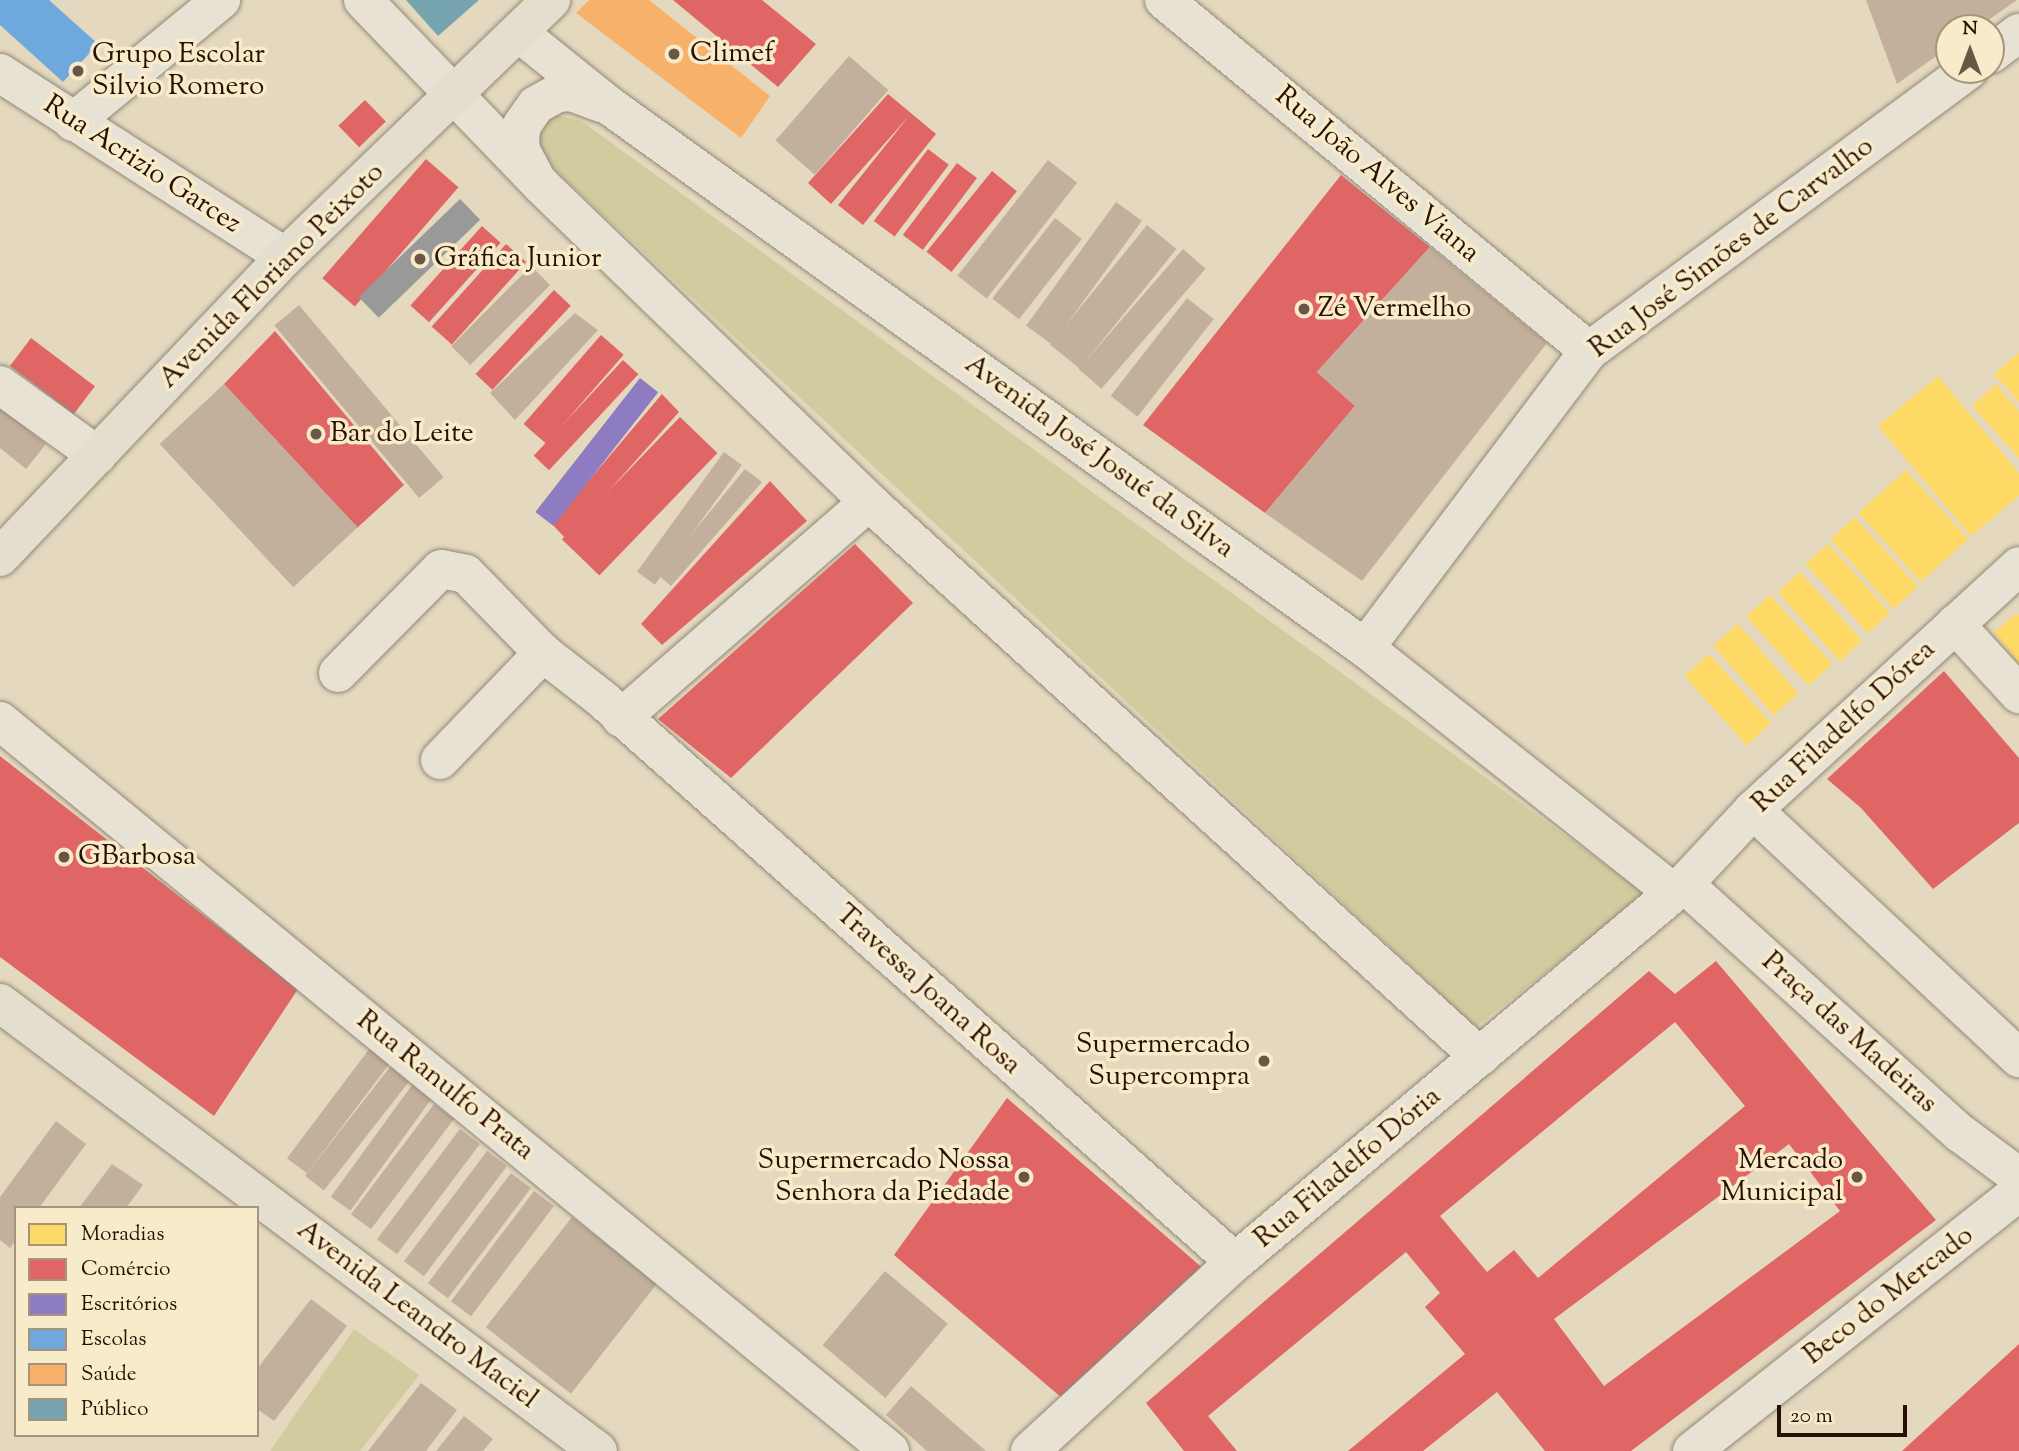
<!DOCTYPE html>
<html>
<head>
<meta charset="utf-8">
<style>
	body { margin:0 }
	#map { position:relative; width:2019px; height:1451px; overflow:hidden; background:#e4d9be; font-family:"Sorts Mill Goudy",serif }
	div>[style] { position:absolute }
	[style*='--x'] { left:calc(var(--x)*1px); top:calc(var(--y)*1px); width:calc(var(--w)*1px); rotate:calc(var(--a)*1deg) }
	.green>* { inset:0; background:#d2cb9f }
	.homes>* { inset:0; background:#ffd966; transform-origin:0 0 }
	.shops>* { inset:0; background:#e06666; transform-origin:0 0 }
	.offices>* { inset:0; background:#8e7cc3; transform-origin:0 0 }
	.schools>* { inset:0; background:#6fa8dc }
	.health>* { inset:0; background:#f6b26b }
	.public>* { inset:0; background:#76a5af }
	.industry>* { inset:0; background:#999; transform-origin:0 0 }
	.building>* { inset:0; background:#c3b09c; transform-origin:0 0 }
	.roads { filter:drop-shadow(0 0 2px #928878) drop-shadow(0 0 2px #928878) }
	.minor>* { height:38px; margin:-19px; padding:0 19px; transform-origin:19px; border-radius:19px; background:#e8e2d5 }
	.major>* { height:38px; margin:-19px; padding:0 19px; transform-origin:19px; border-radius:19px; background:#e4dece }
	.dots>* { width:19px; height:19px; translate:-50% -50%; box-sizing:border-box; border:4px solid #f8ebca; border-radius:50% }
	span { translate:-50% -50%; white-space:nowrap; text-align:center; line-height:1.15; -webkit-text-stroke:7px #f8ebca; paint-order:stroke }
	.poi-label { font-size:28px; color:#291006 }
	.left { translate:0 -50%; text-align:left }
	.right { translate:-100% -50%; text-align:right }
	.street-label { font-size:28px; color:#291006 }
	.legend { position:absolute; left:14px; top:1206px; width:245px; height:231px; box-sizing:border-box; background:#f8ebca; border:2px solid #a5937c; margin:0; padding:9px 12px; list-style:none; font-size:21px; color:#291006 }
	.legend li { display:flex; align-items:center; gap:14px; height:35px }
	.legend b { width:35px; border:2px solid #a5937c }
	.north { position:absolute; left:1935px; top:14px; width:70px; height:70px; box-sizing:border-box; background:#f8ebca; border:2px solid #a5937c; border-radius:50%; rotate:0deg; font-size:19px; font-weight:700; line-height:28px; text-align:center; color:#291006 }
	.north::after { content:''; display:block; margin:auto; width:24px; height:32px; background:#6a5646; clip-path:polygon(50% 0,100% 100%,50% 72%,0 100%) }
	.scale { position:absolute; left:1777px; top:1405px; width:130px; height:32px; box-sizing:border-box; border:4px solid #291006; border-top:0; padding-left:9px; font-size:21px; line-height:24px; white-space:nowrap; color:#291006; -webkit-text-stroke:5px #f8ebca; paint-order:stroke }
</style>
</head>
<body>
<div id="map">
	<div class="green">
		<i style="clip-path:polygon(555px 115px,580px 120px,1646px 894px,1476px 1027px,540px 156px,536px 123px)"></i>
		<i style="clip-path:polygon(354px 1329px,419px 1375px,360px 1451px,270px 1451px)"></i>
	</div>
	<div class="homes">
		<i style="clip-path:polygon(2018px 353px,2019px 354px,2019px 402px,1994px 374px)"></i>
		<i style="clip-path:polygon(1938px 376px,2019px 473px,2019px 496px,1971px 536px,1878px 426px)"></i>
		<i style="clip-path:polygon(1996px 384px,2019px 411px,2019px 458px,1972px 406px)"></i>
		<i style="left:1906px;top:470px;width:93px;height:64px;rotate:48deg"></i>
		<i style="left:1855px;top:517px;width:94px;height:33px;rotate:48deg"></i>
		<i style="left:1828px;top:544px;width:93px;height:30px;rotate:48deg"></i>
		<i style="left:1800px;top:572px;width:93px;height:30px;rotate:48deg"></i>
		<i style="left:1770px;top:595px;width:93px;height:32px;rotate:48deg"></i>
		<i style="clip-path:polygon(2017px 613px,2019px 615px,2019px 663px,1994px 633px)"></i>
		<i style="left:1738px;top:624px;width:92px;height:33px;rotate:49deg"></i>
		<i style="left:1709px;top:654px;width:93px;height:33px;rotate:48deg"></i>
	</div>
	<div class="shops">
		<i style="clip-path:polygon(673px 0,762px 0,816px 44px,778px 87px)"></i>
		<i style="clip-path:polygon(888px 94px,936px 134px,863px 225px,838px 205px,909px 116px,831px 204px,808px 183px)"></i>
		<i style="left:365px;top:100px;width:30px;height:37px;rotate:46deg"></i>
		<i style="left:928px;top:149px;width:26px;height:90px;rotate:37deg"></i>
		<i style="left:426px;top:159px;width:43px;height:158px;rotate:41deg"></i>
		<i style="left:957px;top:163px;width:25px;height:90px;rotate:37deg"></i>
		<i style="left:992px;top:171px;width:32px;height:104px;rotate:39deg"></i>
		<i style="clip-path:polygon(1341px 175px,1430px 247px,1317px 372px,1355px 406px,1265px 513px,1143px 425px)"></i>
		<i style="left:482px;top:226px;width:25px;height:107px;rotate:42deg"></i>
		<i style="left:506px;top:244px;width:27px;height:111px;rotate:42deg"></i>
		<i style="left:554px;top:290px;width:23px;height:115px;rotate:43deg"></i>
		<i style="clip-path:polygon(275px 331px,404px 485px,357px 528px,224px 384px)"></i>
		<i style="left:601px;top:335px;width:30px;height:118px;rotate:41deg"></i>
		<i style="left:31px;top:338px;width:80px;height:35px;rotate:37deg"></i>
		<i style="left:623px;top:360px;width:21px;height:131px;rotate:43deg"></i>
		<i style="clip-path:polygon(662px 394px,679px 412px,566px 539px,552px 524px)"></i>
		<i style="left:680px;top:417px;width:52px;height:170px;rotate:44deg"></i>
		<i style="clip-path:polygon(770px 481px,807px 521px,662px 645px,641px 624px)"></i>
		<i style="clip-path:polygon(855px 544px,913px 603px,731px 778px,658px 719px)"></i>
		<i style="clip-path:polygon(1944px 671px,2019px 758px,2019px 823px,1933px 889px,1861px 808px,1827px 779px)"></i>
		<i style="clip-path:polygon(0 756px,298px 989px,214px 1116px,0 957px)"></i>
		<i style="clip-path:polygon(evenodd,1716px 961px,1936px 1220px,1631px 1451px,1545px 1451px,1497px 1392px,1423px 1451px,1348px 1451px,1465px 1354px,1425px 1307px,1440px 1293px,1406px 1252px,1208px 1416px,1237px 1451px,1184px 1451px,1146px 1403px,1649px 971px,1675px 994px,1716px 961px,1675px 1022px,1745px 1106px,1538px 1278px,1514px 1250px,1487px 1272px,1440px 1216px,1675px 1022px,1716px 961px,1789px 1144px,1840px 1211px,1604px 1386px,1554px 1319px,1789px 1144px)"></i>
		<i style="clip-path:polygon(1007px 1098px,1206px 1271px,1062px 1398px,894px 1255px)"></i>
		<i style="clip-path:polygon(2019px 1344px,2019px 1451px,1902px 1451px)"></i>
	</div>
	<div class="offices">
		<i style="left:640px;top:378px;width:23px;height:170px;rotate:38deg"></i>
	</div>
	<div class="schools">
		<i style="clip-path:polygon(0 0,49px 0,98px 44px,63px 82px,0 25px)"></i>
	</div>
	<div class="health">
		<i style="clip-path:polygon(589px 0,649px 0,770px 96px,741px 138px,576px 13px)"></i>
	</div>
	<div class="public">
		<i style="clip-path:polygon(406px 0,479px 0,438px 36px)"></i>
	</div>
	<div class="industry">
		<i style="left:460px;top:199px;width:29px;height:141px;rotate:46deg"></i>
	</div>
	<div class="building">
		<i style="clip-path:polygon(1866px 0,2017px 0,1977px 28px,1949px 28px,1949px 47px,1897px 84px)"></i>
		<i style="left:849px;top:56px;width:52px;height:112px;rotate:41deg"></i>
		<i style="left:1048px;top:160px;width:37px;height:147px;rotate:38deg"></i>
		<i style="left:1116px;top:202px;width:32px;height:153px;rotate:36deg"></i>
		<i style="left:1055px;top:218px;width:34px;height:102px;rotate:38deg"></i>
		<i style="left:1147px;top:225px;width:38px;height:154px;rotate:39deg"></i>
		<i style="clip-path:polygon(1430px 247px,1547px 343px,1362px 581px,1265px 513px,1355px 406px,1317px 372px)"></i>
		<i style="left:1183px;top:249px;width:30px;height:159px;rotate:41deg"></i>
		<i style="left:531px;top:266px;width:27px;height:113px;rotate:45deg"></i>
		<i style="left:1187px;top:298px;width:34px;height:124px;rotate:38deg"></i>
		<i style="left:299px;top:305px;width:225px;height:32px;rotate:50deg"></i>
		<i style="clip-path:polygon(575px 313px,598px 330px,515px 420px,490px 393px)"></i>
		<i style="left:224px;top:384px;width:196px;height:88px;rotate:47deg"></i>
		<i style="clip-path:polygon(0 408px,46px 444px,26px 469px,0 448px)"></i>
		<i style="left:724px;top:452px;width:22px;height:148px;rotate:36deg"></i>
		<i style="clip-path:polygon(745px 469px,762px 482px,671px 586px,658px 575px)"></i>
		<i style="left:370px;top:1048px;width:25px;height:138px;rotate:37deg"></i>
		<i style="left:390px;top:1067px;width:24px;height:138px;rotate:38deg"></i>
		<i style="left:412px;top:1085px;width:24px;height:138px;rotate:36deg"></i>
		<i style="left:434px;top:1104px;width:25px;height:138px;rotate:37deg"></i>
		<i style="clip-path:polygon(56px 1121px,86px 1144px,39px 1208px,16px 1208px,16px 1240px,10px 1248px,0 1240px,0 1197px)"></i>
		<i style="left:460px;top:1129px;width:25px;height:138px;rotate:37deg"></i>
		<i style="left:487px;top:1151px;width:25px;height:138px;rotate:37deg"></i>
		<i style="clip-path:polygon(112px 1164px,143px 1185px,126px 1208px,79px 1208px)"></i>
		<i style="left:511px;top:1173px;width:25px;height:138px;rotate:37deg"></i>
		<i style="left:534px;top:1191px;width:25px;height:138px;rotate:37deg"></i>
		<i style="left:572px;top:1217px;width:108px;height:140px;rotate:38deg"></i>
		<i style="left:885px;top:1271px;width:82px;height:97px;rotate:40deg"></i>
		<i style="clip-path:polygon(311px 1299px,347px 1326px,274px 1421px,257px 1409px,257px 1369px)"></i>
		<i style="clip-path:polygon(421px 1383px,457px 1410px,426px 1451px,368px 1451px)"></i>
		<i style="clip-path:polygon(911px 1386px,986px 1451px,927px 1451px,886px 1415px)"></i>
		<i style="clip-path:polygon(464px 1416px,493px 1439px,483px 1451px,436px 1451px)"></i>
	</div>
	<div class="roads">
		<div class="minor">
			<i style="--x:363;--y:0;--w:258;--a:46.1"></i>
			<i style="--x:542;--y:186;--w:455;--a:44"></i>
			<i style="--x:869;--y:502;--w:825;--a:42.25"></i>
			<i style="--x:1164;--y:0;--w:551;--a:39.55"></i>
			<i style="--x:519;--y:33;--w:118;--a:38.8"></i>
			<i style="--x:611;--y:107;--w:928;--a:35.66"></i>
			<i style="--x:1365;--y:648;--w:392;--a:38.4"></i>
			<i style="--x:1991;--y:54;--w:35;--a:-37"></i>
			<i style="--x:0;--y:73;--w:339;--a:32.8"></i>
			<i style="--x:73;--y:122;--w:192;--a:-39.5"></i>
			<i style="--x:534;--y:175;--w:27;--a:-118"></i>
			<i style="--x:521;--y:151;--w:13;--a:-94"></i>
			<i style="--x:520;--y:138;--w:13;--a:-81"></i>
			<i style="--x:522;--y:125;--w:24;--a:-55"></i>
			<i style="--x:536;--y:105;--w:25;--a:-29"></i>
			<i style="--x:558;--y:93;--w:13;--a:-4"></i>
			<i style="--x:571;--y:92;--w:33;--a:20"></i>
			<i style="--x:0;--y:385;--w:120;--a:35.8"></i>
			<i style="--x:1955;--y:624;--w:95;--a:47.6"></i>
			<i style="--x:1365;--y:648;--w:372;--a:-53"></i>
			<i style="--x:1589;--y:351;--w:473;--a:-36.5"></i>
			<i style="--x:338;--y:673;--w:146;--a:-45.3"></i>
			<i style="--x:441;--y:569;--w:25;--a:11"></i>
			<i style="--x:466;--y:574;--w:110;--a:45.7"></i>
			<i style="--x:543;--y:653;--w:75;--a:37.9"></i>
			<i style="--x:602;--y:699;--w:847;--a:41.65"></i>
			<i style="--x:621;--y:718;--w:329;--a:-41.1"></i>
			<i style="--x:0;--y:721;--w:1151;--a:39.36"></i>
			<i style="--x:440;--y:760;--w:149;--a:-46.1"></i>
			<i style="--x:1753;--y:810;--w:364;--a:43"></i>
			<i style="--x:1684;--y:884;--w:372;--a:42.1"></i>
			<i style="--x:1960;--y:1133;--w:74;--a:36.7"></i>
			<i style="--x:1030;--y:1451;--w:279;--a:-42.7"></i>
			<i style="--x:1235;--y:1262;--w:587;--a:-40.09"></i>
			<i style="--x:1684;--y:884;--w:101;--a:-47"></i>
			<i style="--x:1753;--y:810;--w:361;--a:-42.5"></i>
			<i style="--x:1692;--y:1451;--w:417;--a:-38.4"></i>
		</div>
		<div class="major">
			<i style="--x:0;--y:557;--w:414;--a:-46.5"></i>
			<i style="--x:285;--y:257;--w:370;--a:-44"></i>
			<i style="--x:0;--y:1003;--w:747;--a:36.84"></i>
		</div>
	</div>
	<div class="dots">
		<i style="left:674px;top:54px;background:#6a5646"></i>
		<i style="left:78px;top:71px;background:#6a5646"></i>
		<i style="left:420px;top:259px;background:#6a5646"></i>
		<i style="left:1304px;top:309px;background:#6a5646"></i>
		<i style="left:316px;top:434px;background:#6a5646"></i>
		<i style="left:64px;top:857px;background:#6a5646"></i>
		<i style="left:1264px;top:1061px;background:#6a5646"></i>
		<i style="left:1024px;top:1177px;background:#6a5646"></i>
		<i style="left:1857px;top:1177px;background:#6a5646"></i>
	</div>
	<div class="poi-label">
		<span class="left" style="left:690px;top:54px">Climef</span>
		<span class="left" style="left:92px;top:71px">Grupo Escolar<br>Silvio Romero</span>
		<span class="left" style="left:434px;top:259px">Gráfica Junior</span>
		<span class="left" style="left:1318px;top:309px">Zé Vermelho</span>
		<span class="left" style="left:330px;top:434px">Bar do Leite</span>
		<span class="left" style="left:78px;top:857px">GBarbosa</span>
		<span class="right" style="left:1250px;top:1061px">Supermercado<br>Supercompra</span>
		<span class="right" style="left:1010px;top:1177px">Supermercado Nossa<br>Senhora da Piedade</span>
		<span class="right" style="left:1843px;top:1177px">Mercado<br>Municipal</span>
	</div>
	<div class="street-label">
		<span style="left:142px;top:165px;rotate:33deg">Rua Acrizio Garcez</span>
		<span style="left:1377px;top:175px;rotate:40deg">Rua João Alves Viana</span>
		<span style="left:1732px;top:248px;rotate:-37deg">Rua José Simões de Carvalho</span>
		<span style="left:272px;top:276px;rotate:-45deg">Avenida Floriano Peixoto</span>
		<span style="left:1099px;top:457px;rotate:36deg">Avenida José Josué da Silva</span>
		<span style="left:1844px;top:727px;rotate:-43deg">Rua Filadelfo Dórea</span>
		<span style="left:928px;top:990px;rotate:42deg">Travessa Joana Rosa</span>
		<span style="left:1849px;top:1033px;rotate:42deg">Praça das Madeiras</span>
		<span style="left:445px;top:1086px;rotate:39deg">Rua Ranulfo Prata</span>
		<span style="left:1348px;top:1168px;rotate:-40deg">Rua Filadelfo Dória</span>
		<span style="left:1889px;top:1296px;rotate:-38deg">Beco do Mercado</span>
		<span style="left:417px;top:1315px;rotate:37deg">Avenida Leandro Maciel</span>
	</div>
	<ul class="legend">
	<li><b style="height:19px;background:#ffd966"></b>Moradias</li>
	<li><b style="height:19px;background:#e06666"></b>Comércio</li>
	<li><b style="height:19px;background:#8e7cc3"></b>Escritórios</li>
	<li><b style="height:19px;background:#6fa8dc"></b>Escolas</li>
	<li><b style="height:19px;background:#f6b26b"></b>Saúde</li>
	<li><b style="height:19px;background:#76a5af"></b>Público</li>
	</ul>
	<div class="north">N</div>
	<div class="scale">20 m</div>
</div>
</body>
</html>
